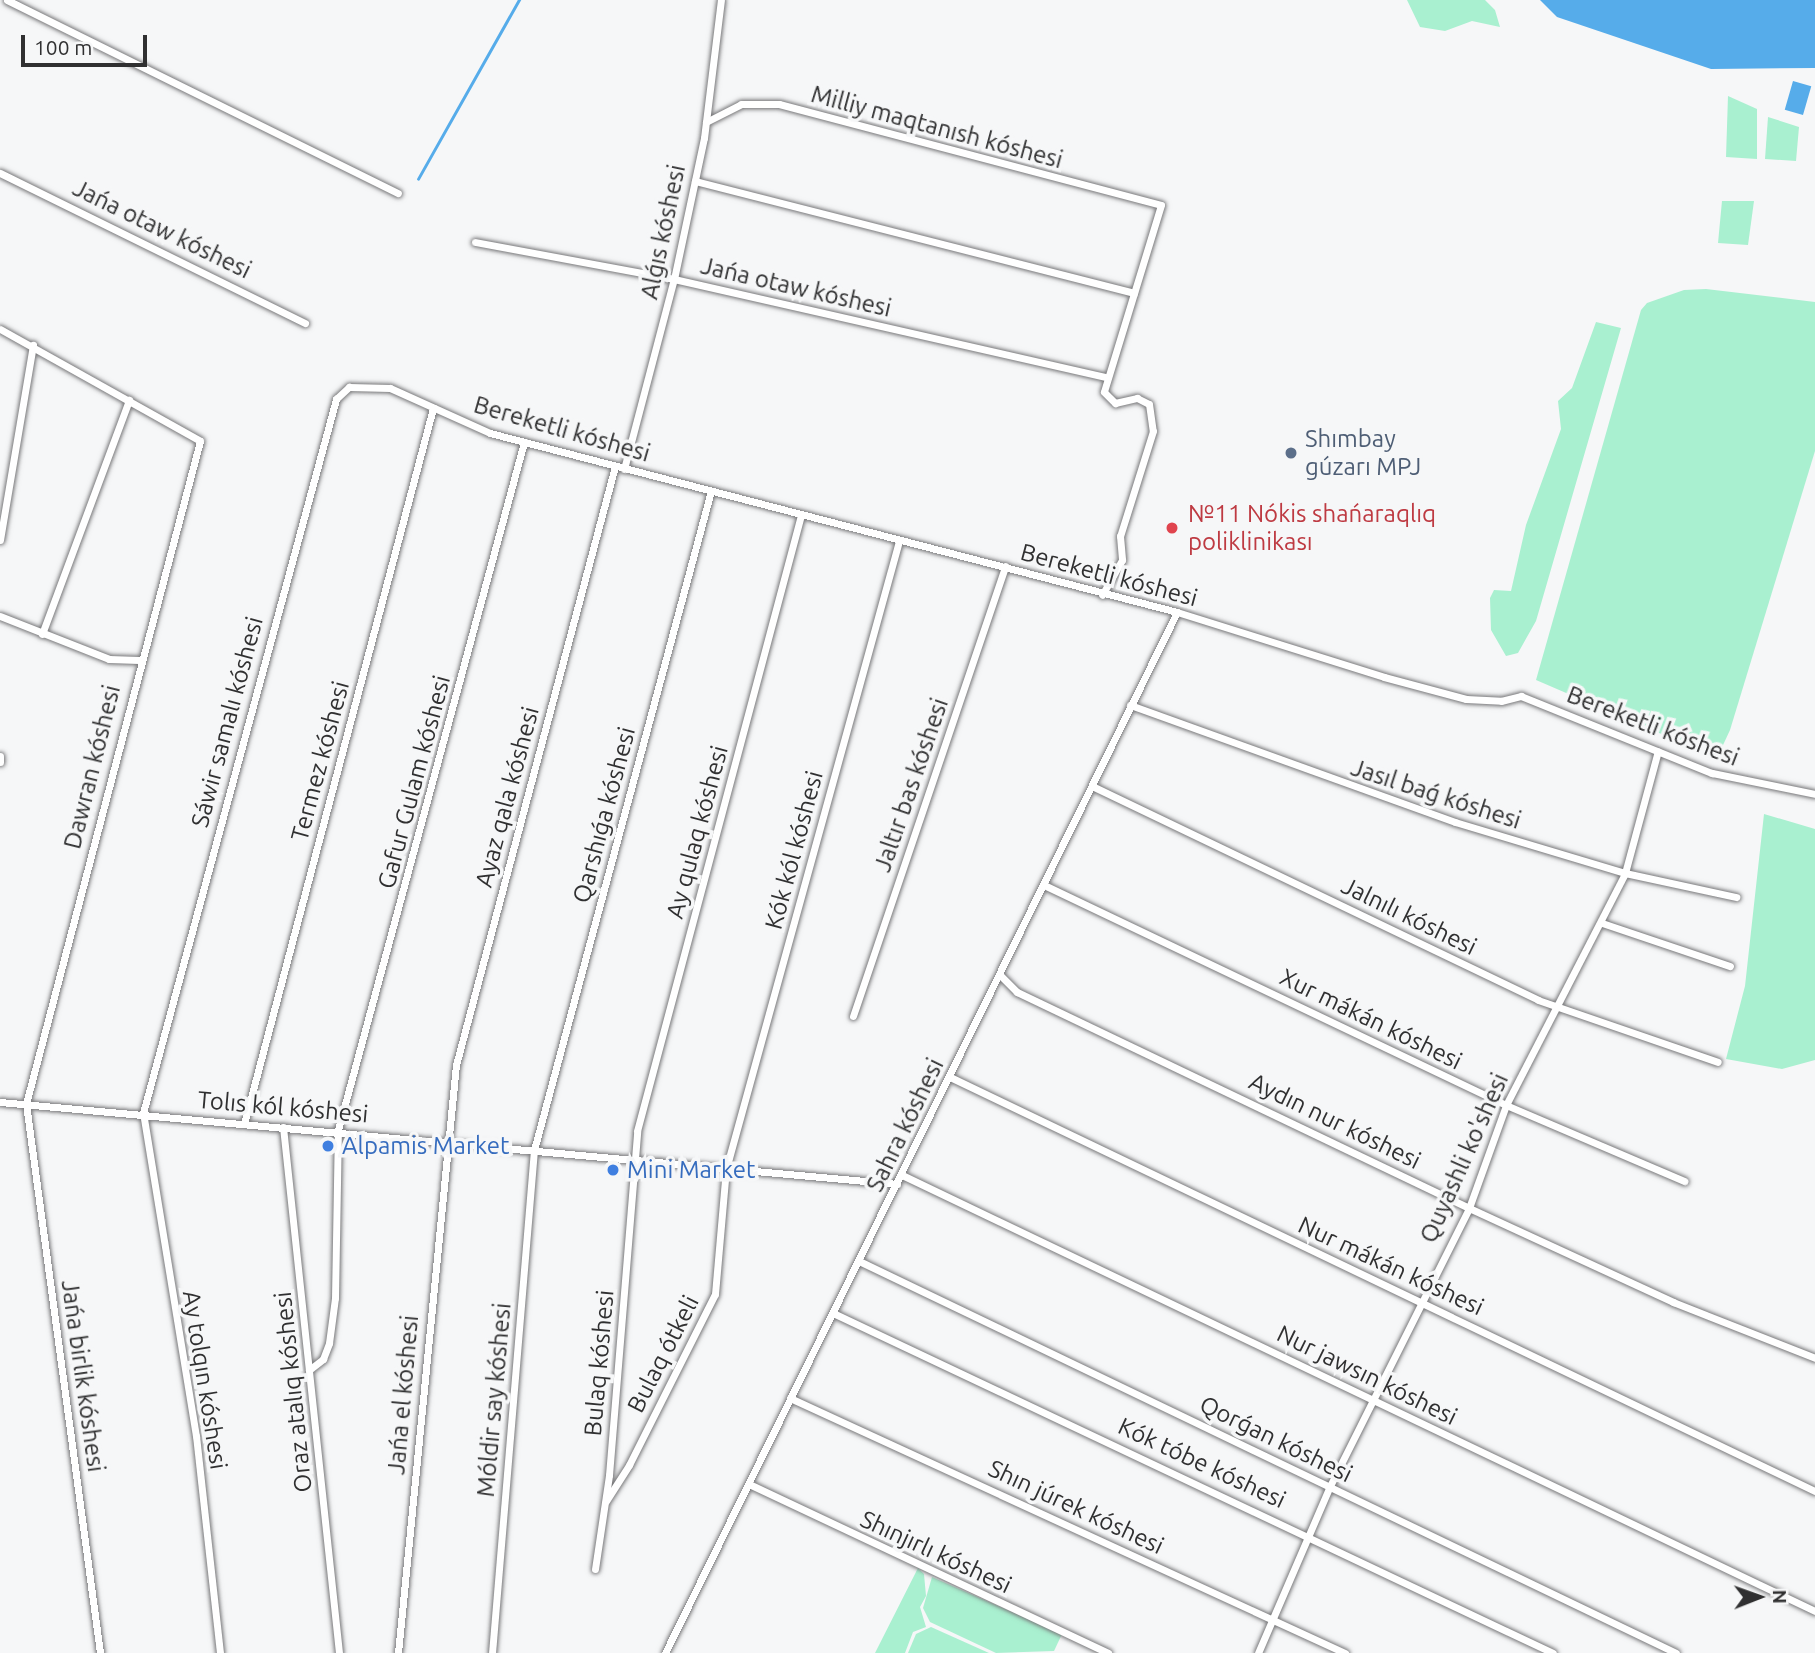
<!DOCTYPE html>
<html>
<head>
<meta charset="utf-8">
<style>
	body { margin:0 }
	#map { position:relative; width:1815px; height:1653px; overflow:hidden; background:#f6f7f8; font-family:Ubuntu,sans-serif }
	div>[style] { position:absolute }
	[style*='--x'] { left:calc(var(--x)*1px); top:calc(var(--y)*1px); width:calc(var(--w)*1px); rotate:calc(var(--a)*1deg) }
	.green>* { inset:0; background:#a9f0d0 }
	.water>* { inset:0; background:#56acea; transform-origin:0 0 }
	.stream>* { height:2.5px; margin:-1.25px; padding:0 1.25px; transform-origin:1.25px; border-radius:1.25px; background:#56acea }
	.roads { filter:drop-shadow(0 0 2px #78787a) drop-shadow(0 0 2px #78787a) }
	.street>* { height:7px; margin:-3.5px; padding:0 3.5px; transform-origin:3.5px; border-radius:3.5px; background:#fff }
	.dots>* { width:19px; height:19px; translate:-50% -50%; box-sizing:border-box; border:4px solid #f6f7f8; border-radius:50% }
	span { translate:-50% -50%; white-space:nowrap; text-align:center; line-height:1.15; -webkit-text-stroke:7px #f6f7f8; paint-order:stroke }
	.street-label { font-size:24px; color:#303031 }
	.service-label { font-size:24px; color:#4e5e75 }
	.left { translate:0 -50%; text-align:left }
	.health-label { font-size:24px; color:#be3a42 }
	.shop-label { font-size:24px; color:#366cbe }
	.north { position:absolute; left:1724px; top:1562px; width:70px; height:70px; -webkit-text-stroke:5px #f6f7f8; paint-order:stroke; rotate:89deg; font-size:19px; font-weight:700; line-height:28px; text-align:center; color:#303031 }
	.north::after { content:''; display:block; margin:auto; width:24px; height:32px; background:#303031; clip-path:polygon(50% 0,100% 100%,50% 72%,0 100%) }
	.scale { position:absolute; left:21px; top:35px; width:126px; height:32px; box-sizing:border-box; border:4px solid #303031; border-top:0; padding-left:9px; font-size:21px; line-height:24px; white-space:nowrap; color:#303031; -webkit-text-stroke:5px #f6f7f8; paint-order:stroke }
</style>
</head>
<body>
<div id="map">
	<div class="green">
		<i style="clip-path:polygon(1407px 0,1485px 0,1495px 10px,1500px 27px,1472px 21px,1445px 31px,1420px 27px)"></i>
		<i style="clip-path:polygon(1728px 96px,1757px 109px,1757px 159px,1726px 157px)"></i>
		<i style="clip-path:polygon(1768px 117px,1799px 127px,1796px 161px,1765px 159px)"></i>
		<i style="clip-path:polygon(1722px 201px,1754px 201px,1748px 245px,1718px 243px)"></i>
		<i style="clip-path:polygon(1706px 289px,1815px 302px,1815px 451px,1730px 730px,1717px 758px,1536px 680px,1641px 310px,1647px 303px,1684px 290px)"></i>
		<i style="clip-path:polygon(1596px 322px,1621px 328px,1536px 621px,1518px 653px,1506px 656px,1491px 630px,1490px 598px,1494px 590px,1511px 591px,1526px 525px,1561px 429px,1558px 401px,1572px 388px)"></i>
		<i style="clip-path:polygon(1764px 814px,1815px 829px,1815px 1060px,1782px 1069px,1726px 1059px,1745px 986px)"></i>
		<i style="clip-path:polygon(918px 1568px,924px 1574px,926px 1596px,920px 1607px,926px 1627px,913px 1632px,905px 1653px,875px 1653px)"></i>
		<i style="clip-path:polygon(932px 1577px,1062px 1634px,1054px 1651px,996px 1653px,930px 1622px,923px 1608px)"></i>
		<i style="clip-path:polygon(931px 1627px,989px 1653px,908px 1653px,916px 1634px)"></i>
	</div>
	<div class="water">
		<i style="clip-path:polygon(1540px 0,1815px 0,1815px 68px,1711px 69px,1557px 17px)"></i>
		<i style="left:1793px;top:81px;width:19px;height:30px;rotate:16deg"></i>
	</div>
	<div class="stream">
		<i style="--x:418;--y:179;--w:206;--a:-60.6"></i>
	</div>
	<div class="roads">
		<div class="street">
			<i style="--x:7;--y:0;--w:436;--a:26.3"></i>
			<i style="--x:706;--y:122;--w:39;--a:-27"></i>
			<i style="--x:741;--y:104;--w:38;--a:0"></i>
			<i style="--x:779;--y:104;--w:395;--a:14.8"></i>
			<i style="--x:1161;--y:205;--w:195;--a:107"></i>
			<i style="--x:1104;--y:392;--w:16;--a:45"></i>
			<i style="--x:1115;--y:403;--w:23;--a:-13"></i>
			<i style="--x:1137;--y:398;--w:13;--a:27"></i>
			<i style="--x:1149;--y:404;--w:27;--a:82"></i>
			<i style="--x:1153;--y:431;--w:110;--a:107.4"></i>
			<i style="--x:1120;--y:536;--w:24;--a:85"></i>
			<i style="--x:1122;--y:560;--w:40;--a:119.7"></i>
			<i style="--x:0;--y:173;--w:340;--a:26.2"></i>
			<i style="--x:695;--y:181;--w:453;--a:14.3"></i>
			<i style="--x:475;--y:242;--w:202;--a:10.5"></i>
			<i style="--x:674;--y:279;--w:444;--a:12.8"></i>
			<i style="--x:0;--y:329;--w:229;--a:29.2"></i>
			<i style="--x:200;--y:441;--w:685;--a:104.71"></i>
			<i style="--x:26;--y:1104;--w:554;--a:82.32"></i>
			<i style="--x:624;--y:469;--w:196;--a:-75.3"></i>
			<i style="--x:674;--y:279;--w:144;--a:-78"></i>
			<i style="--x:704;--y:138;--w:139;--a:-83"></i>
			<i style="--x:0;--y:540;--w:198;--a:-80.4"></i>
			<i style="--x:0;--y:616;--w:117;--a:21.5"></i>
			<i style="--x:109;--y:659;--w:30;--a:2"></i>
			<i style="--x:42;--y:634;--w:250;--a:-69.6"></i>
			<i style="--x:1130;--y:705;--w:345;--a:19.8"></i>
			<i style="--x:1455;--y:822;--w:177;--a:16.7"></i>
			<i style="--x:1625;--y:873;--w:114;--a:12.2"></i>
			<i style="--x:0;--y:756;--w:6;--a:90"></i>
			<i style="--x:1092;--y:786;--w:495;--a:25.6"></i>
			<i style="--x:1538;--y:1000;--w:190;--a:19"></i>
			<i style="--x:1044;--y:885;--w:512;--a:25.46"></i>
			<i style="--x:1506;--y:1105;--w:194;--a:23.1"></i>
			<i style="--x:1602;--y:923;--w:135;--a:18.6"></i>
			<i style="--x:1000;--y:975;--w:24;--a:45"></i>
			<i style="--x:1017;--y:992;--w:501;--a:25.54"></i>
			<i style="--x:1469;--y:1208;--w:225;--a:24.7"></i>
			<i style="--x:1673;--y:1302;--w:153;--a:21.5"></i>
			<i style="--x:853;--y:1016;--w:475;--a:-71.3"></i>
			<i style="--x:950;--y:1077;--w:959;--a:25.58"></i>
			<i style="--x:0;--y:1102;--w:901;--a:5.22"></i>
			<i style="--x:244;--y:1124;--w:741;--a:-75.21"></i>
			<i style="--x:283;--y:1127;--w:529;--a:83.92"></i>
			<i style="--x:902;--y:1175;--w:1012;--a:25.53"></i>
			<i style="--x:859;--y:1261;--w:906;--a:25.63"></i>
			<i style="--x:833;--y:1313;--w:796;--a:25.28"></i>
			<i style="--x:309;--y:1370;--w:18;--a:-38"></i>
			<i style="--x:323;--y:1359;--w:17;--a:-69"></i>
			<i style="--x:329;--y:1343;--w:45;--a:-82.4"></i>
			<i style="--x:335;--y:1298;--w:168;--a:-89"></i>
			<i style="--x:338;--y:1130;--w:713;--a:-74.87"></i>
			<i style="--x:790;--y:1398;--w:611;--a:24.68"></i>
			<i style="--x:749;--y:1484;--w:397;--a:25.2"></i>
			<i style="--x:606;--y:1501;--w:43;--a:-57.4"></i>
			<i style="--x:629;--y:1465;--w:191;--a:-63.3"></i>
			<i style="--x:715;--y:1294;--w:125;--a:-85"></i>
			<i style="--x:726;--y:1169;--w:651;--a:-74.6"></i>
			<i style="--x:595;--y:1569;--w:95;--a:-81.5"></i>
			<i style="--x:609;--y:1475;--w:345;--a:-85.3"></i>
			<i style="--x:637;--y:1131;--w:637;--a:-75.09"></i>
			<i style="--x:220;--y:1653;--w:218;--a:-96.3"></i>
			<i style="--x:196;--y:1436;--w:327;--a:-99.3"></i>
			<i style="--x:143;--y:1113;--w:740;--a:-74.87"></i>
			<i style="--x:336;--y:399;--w:18;--a:-43"></i>
			<i style="--x:349;--y:387;--w:41;--a:1.4"></i>
			<i style="--x:390;--y:388;--w:110;--a:24.2"></i>
			<i style="--x:490;--y:433;--w:710;--a:14.6"></i>
			<i style="--x:1177;--y:612;--w:217;--a:17.4"></i>
			<i style="--x:1384;--y:677;--w:85;--a:15"></i>
			<i style="--x:1466;--y:699;--w:35;--a:3"></i>
			<i style="--x:1501;--y:701;--w:21;--a:-14"></i>
			<i style="--x:1521;--y:696;--w:206;--a:22"></i>
			<i style="--x:1712;--y:773;--w:105;--a:11.5"></i>
			<i style="--x:398;--y:1653;--w:591;--a:-84.37"></i>
			<i style="--x:456;--y:1065;--w:620;--a:-75.13"></i>
			<i style="--x:492;--y:1653;--w:505;--a:-85.23"></i>
			<i style="--x:534;--y:1150;--w:682;--a:-74.97"></i>
			<i style="--x:665;--y:1653;--w:1160;--a:-63.81"></i>
			<i style="--x:1258;--y:1653;--w:182;--a:-66.7"></i>
			<i style="--x:1330;--y:1486;--w:311;--a:-63.4"></i>
			<i style="--x:1469;--y:1208;--w:109;--a:-70.2"></i>
			<i style="--x:1506;--y:1105;--w:261;--a:-62.8"></i>
			<i style="--x:1625;--y:873;--w:126;--a:-74.9"></i>
		</div>
	</div>
	<div class="dots">
		<i style="left:1291px;top:453px;background:#5c6f8a"></i>
		<i style="left:1172px;top:528px;background:#e0444e"></i>
		<i style="left:328px;top:1146px;background:#3f7fe0"></i>
		<i style="left:613px;top:1170px;background:#3f7fe0"></i>
	</div>
	<div class="street-label">
		<span style="left:937px;top:127px;rotate:15deg">Milliy maqtanısh kóshesi</span>
		<span style="left:162px;top:229px;rotate:26deg">Jańa otaw kóshesi</span>
		<span style="left:663px;top:232px;rotate:-78deg">Alǵıs kóshesi</span>
		<span style="left:796px;top:287px;rotate:13deg">Jańa otaw kóshesi</span>
		<span style="left:562px;top:429px;rotate:16deg">Bereketli kóshesi</span>
		<span style="left:1109px;top:575px;rotate:15deg">Bereketli kóshesi</span>
		<span style="left:227px;top:722px;rotate:-75deg">Sáwir samalı kóshesi</span>
		<span style="left:1653px;top:726px;rotate:21deg">Bereketli kóshesi</span>
		<span style="left:320px;top:761px;rotate:-75deg">Termez kóshesi</span>
		<span style="left:92px;top:767px;rotate:-76deg">Dawran kóshesi</span>
		<span style="left:414px;top:782px;rotate:-75deg">Gafur Gulam kóshesi</span>
		<span style="left:911px;top:785px;rotate:-71deg">Jaltır bas kóshesi</span>
		<span style="left:1436px;top:794px;rotate:18deg">Jasıl baǵ kóshesi</span>
		<span style="left:507px;top:797px;rotate:-75deg">Ayaz qala kóshesi</span>
		<span style="left:604px;top:815px;rotate:-75deg">Qarshıǵa kóshesi</span>
		<span style="left:697px;top:832px;rotate:-75deg">Ay qulaq kóshesi</span>
		<span style="left:794px;top:850px;rotate:-75deg">Kók kól kóshesi</span>
		<span style="left:1409px;top:916px;rotate:26deg">Jalnılı kóshesi</span>
		<span style="left:1371px;top:1019px;rotate:26deg">Xur mákán kóshesi</span>
		<span style="left:283px;top:1107px;rotate:5deg">Tolıs kól kóshesi</span>
		<span style="left:1335px;top:1121px;rotate:26deg">Aydın nur kóshesi</span>
		<span style="left:905px;top:1125px;rotate:-64deg">Sahra kóshesi</span>
		<span style="left:1464px;top:1158px;rotate:-66deg">Quyashli ko'shesi</span>
		<span style="left:1391px;top:1266px;rotate:25deg">Nur mákán kóshesi</span>
		<span style="left:663px;top:1354px;rotate:-63deg">Bulaq ótkeli</span>
		<span style="left:599px;top:1363px;rotate:-85deg">Bulaq kóshesi</span>
		<span style="left:1367px;top:1375px;rotate:26deg">Nur jawsın kóshesi</span>
		<span style="left:83px;top:1376px;rotate:82deg">Jańa birlik kóshesi</span>
		<span style="left:205px;top:1380px;rotate:81deg">Ay tolqın kóshesi</span>
		<span style="left:293px;top:1392px;rotate:-96deg">Oraz atalıq kóshesi</span>
		<span style="left:403px;top:1395px;rotate:-85deg">Jańa el kóshesi</span>
		<span style="left:494px;top:1400px;rotate:-85deg">Móldir say kóshesi</span>
		<span style="left:1276px;top:1439px;rotate:26deg">Qorǵan kóshesi</span>
		<span style="left:1202px;top:1463px;rotate:25deg">Kók tóbe kóshesi</span>
		<span style="left:1076px;top:1507px;rotate:25deg">Shın júrek kóshesi</span>
		<span style="left:936px;top:1552px;rotate:25deg">Shınjırlı kóshesi</span>
	</div>
	<div class="service-label">
		<span class="left" style="left:1305px;top:453px">Shımbay<br>gúzarı MPJ</span>
	</div>
	<div class="health-label">
		<span class="left" style="left:1188px;top:528px">№11 Nókis shańaraqlıq<br>poliklinikası</span>
	</div>
	<div class="shop-label">
		<span class="left" style="left:342px;top:1146px">Alpamis Market</span>
		<span class="left" style="left:627px;top:1170px">Mini Market</span>
	</div>
	<div class="north">N</div>
	<div class="scale">100 m</div>
</div>
</body>
</html>
